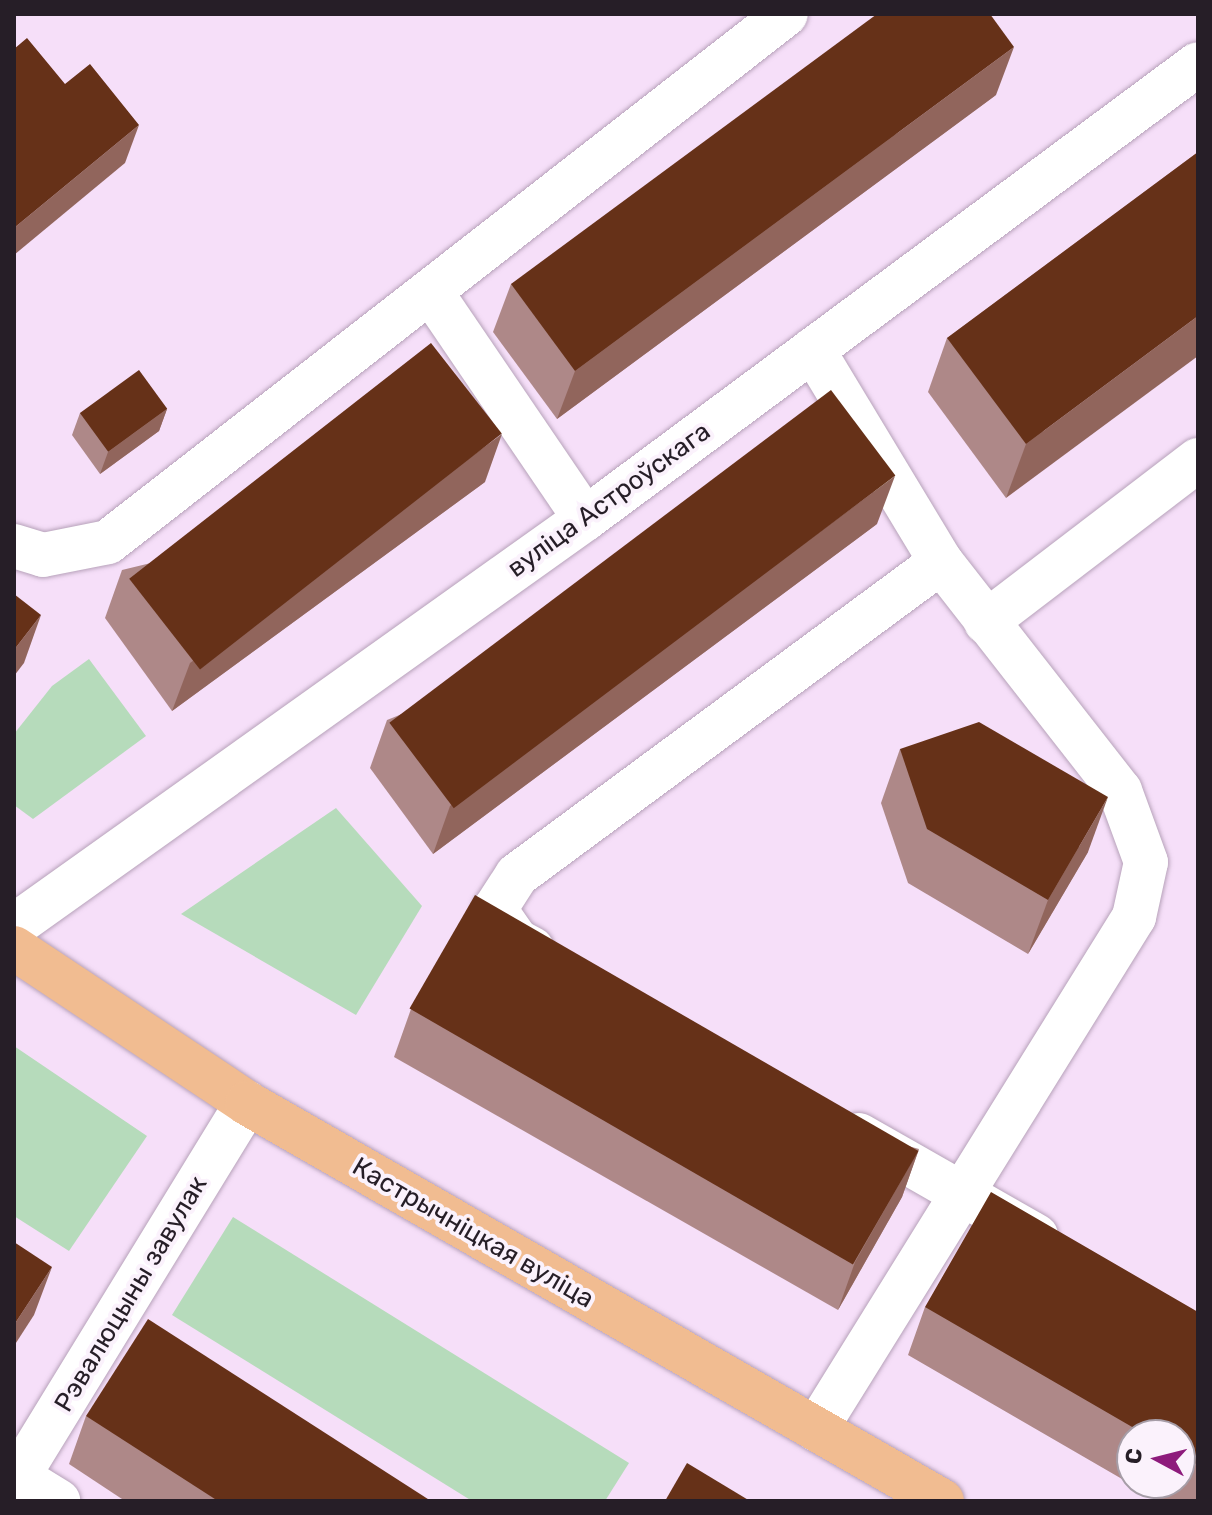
<!DOCTYPE html>
<html>
<head>
<meta charset="utf-8">
<style>
	body { margin:0 }
	#map { position:relative; width:1212px; height:1515px; overflow:hidden; background:#f6dff9; font-family:Rubik,sans-serif }
	div>[style] { position:absolute }
	[style*='--x'] { left:calc(var(--x)*1px); top:calc(var(--y)*1px); width:calc(var(--w)*1px); rotate:calc(var(--a)*1deg) }
	.green>* { inset:0; background:#b6dbbb }
	.roads { filter:drop-shadow(0 0 2px #b7a2ba) drop-shadow(0 0 2px #b7a2ba) }
	.minor>* { height:44px; margin:-22px; padding:0 22px; transform-origin:22px; border-radius:22px; background:#fff }
	.major>* { height:44px; margin:-22px; padding:0 22px; transform-origin:22px; border-radius:22px; background:#f1bc91 }
	.wall>* { inset:0; background:#ae8888 }
	.shaded-wall>* { inset:0; background:#91655c }
	.building>* { inset:0; background:#663118; transform-origin:0 0 }
	span { translate:-50% -50%; white-space:nowrap; text-align:center; line-height:1.15; -webkit-text-stroke:8px #fbf2fc; paint-order:stroke }
	.street-label { font-size:26px; color:#261e27 }
	.frame { position:absolute; inset:0; border:16px solid #261e27; pointer-events:none }
	.north { position:absolute; left:1116px; top:1419px; width:80px; height:80px; box-sizing:border-box; background:#fbf2fc; border:2px solid #a69da7; border-radius:50%; rotate:277deg; font-size:22px; font-weight:700; line-height:32px; text-align:center; color:#261e27 }
	.north::after { content:''; display:block; margin:auto; width:28px; height:36px; background:#8e1b7c; clip-path:polygon(50% 0,100% 100%,50% 72%,0 100%) }
</style>
</head>
<body>
<div id="map">
	<div class="green">
		<i style="clip-path:polygon(89px 659px,146px 736px,33px 819px,14px 805px,14px 734px,52px 686px)"></i>
		<i style="clip-path:polygon(336px 808px,422px 906px,356px 1015px,181px 914px)"></i>
		<i style="clip-path:polygon(14px 1046px,147px 1136px,69px 1251px,14px 1216px)"></i>
		<i style="clip-path:polygon(233px 1217px,629px 1463px,605px 1501px,472px 1501px,172px 1315px)"></i>
	</div>
	<div class="roads">
		<div class="minor">
			<i style="--x:431;--y:292;--w:274;--a:55.8"></i>
			<i style="--x:14;--y:546;--w:30;--a:17"></i>
			<i style="--x:43;--y:555;--w:66;--a:-11.3"></i>
			<i style="--x:108;--y:542;--w:859;--a:-37.91"></i>
			<i style="--x:986;--y:622;--w:267;--a:-37.4"></i>
			<i style="--x:14;--y:926;--w:701;--a:-35.48"></i>
			<i style="--x:585;--y:519;--w:763;--a:-36.58"></i>
			<i style="--x:532;--y:949;--w:17;--a:-152"></i>
			<i style="--x:517;--y:941;--w:39;--a:-125"></i>
			<i style="--x:495;--y:909;--w:40;--a:-57.1"></i>
			<i style="--x:517;--y:875;--w:527;--a:-36.44"></i>
			<i style="--x:941;--y:562;--w:248;--a:-121.1"></i>
			<i style="--x:859;--y:1135;--w:204;--a:29.7"></i>
			<i style="--x:816;--y:1429;--w:603;--a:-58.16"></i>
			<i style="--x:1134;--y:917;--w:56;--a:-77.7"></i>
			<i style="--x:1146;--y:862;--w:76;--a:-110.1"></i>
			<i style="--x:1120;--y:791;--w:291;--a:-128"></i>
			<i style="--x:14;--y:1474;--w:52;--a:31.5"></i>
			<i style="--x:14;--y:1483;--w:446;--a:-58.5"></i>
		</div>
		<div class="major">
			<i style="--x:14;--y:948;--w:280;--a:33.6"></i>
			<i style="--x:247;--y:1103;--w:801;--a:29.8"></i>
		</div>
	</div>
	<div class="wall">
		<i style="clip-path:polygon(996px 95px,557px 419px,493px 332px,511px 284px)"></i>
		<i style="clip-path:polygon(1198px 152px,1006px 498px,928px 392px,947px 338px)"></i>
		<i style="clip-path:polygon(167px 409px,159px 431px,100px 474px,72px 435px,80px 413px)"></i>
		<i style="clip-path:polygon(485px 482px,172px 711px,105px 618px,122px 570px)"></i>
		<i style="clip-path:polygon(877px 524px,433px 854px,370px 768px,387px 720px)"></i>
		<i style="clip-path:polygon(900px 749px,1088px 852px,1028px 954px,908px 883px,881px 803px)"></i>
		<i style="clip-path:polygon(411px 1009px,919px 1149px,902px 1197px,838px 1310px,394px 1057px)"></i>
		<i style="clip-path:polygon(evenodd,925px 1307px,1198px 1312px,1198px 1501px,1160px 1501px,908px 1355px,925px 1307px,1132px 1435px,1180px 1435px,1180px 1483px,1132px 1483px,1132px 1435px)"></i>
		<i style="clip-path:polygon(86px 1416px,431px 1501px,125px 1501px,69px 1464px)"></i>
	</div>
	<div class="shaded-wall">
		<i style="clip-path:polygon(1014px 47px,996px 95px,557px 419px,575px 371px)"></i>
		<i style="clip-path:polygon(139px 125px,125px 163px,14px 255px,14px 228px)"></i>
		<i style="clip-path:polygon(1198px 316px,1198px 356px,1006px 498px,1026px 444px)"></i>
		<i style="clip-path:polygon(167px 409px,159px 431px,100px 474px,108px 452px)"></i>
		<i style="clip-path:polygon(502px 434px,485px 482px,172px 711px,190px 663px)"></i>
		<i style="clip-path:polygon(895px 476px,877px 524px,433px 854px,450px 806px)"></i>
		<i style="clip-path:polygon(41px 615px,24px 663px,14px 676px,14px 650px)"></i>
		<i style="clip-path:polygon(1108px 797px,1088px 852px,1028px 954px,1048px 900px)"></i>
		<i style="clip-path:polygon(919px 1149px,902px 1197px,838px 1310px,855px 1262px)"></i>
		<i style="clip-path:polygon(52px 1267px,34px 1315px,14px 1346px,14px 1325px)"></i>
	</div>
	<div class="building">
		<i style="clip-path:polygon(877px 14px,990px 14px,1014px 47px,575px 371px,511px 284px)"></i>
		<i style="clip-path:polygon(27px 38px,65px 84px,90px 64px,139px 125px,14px 228px,14px 49px)"></i>
		<i style="clip-path:polygon(1198px 152px,1198px 316px,1026px 444px,947px 338px)"></i>
		<i style="left:431px;top:343px;width:115px;height:383px;rotate:52deg"></i>
		<i style="left:139px;top:370px;width:48px;height:73px;rotate:54deg"></i>
		<i style="left:831px;top:390px;width:107px;height:553px;rotate:53deg"></i>
		<i style="clip-path:polygon(14px 594px,41px 615px,14px 650px)"></i>
		<i style="clip-path:polygon(979px 722px,1108px 797px,1048px 900px,927px 829px,900px 749px)"></i>
		<i style="left:475px;top:895px;width:512px;height:131px;rotate:30deg"></i>
		<i style="clip-path:polygon(991px 1192px,1198px 1312px,1198px 1465px,1180px 1455px,1180px 1435px,1146px 1435px,925px 1307px)"></i>
		<i style="clip-path:polygon(14px 1242px,52px 1267px,14px 1325px)"></i>
		<i style="clip-path:polygon(148px 1319px,431px 1501px,218px 1501px,86px 1416px)"></i>
		<i style="clip-path:polygon(687px 1463px,750px 1501px,665px 1501px)"></i>
	</div>
	<div class="street-label">
		<span style="left:609px;top:500px;rotate:-36deg">вуліца Астроўскага</span>
		<span style="left:473px;top:1233px;rotate:30deg">Кастрычніцкая вуліца</span>
		<span style="left:131px;top:1294px;rotate:-59deg">Рэвалюцыны завулак</span>
	</div>
	<div class="frame"></div>
	<div class="north">С</div>
</div>
</body>
</html>
